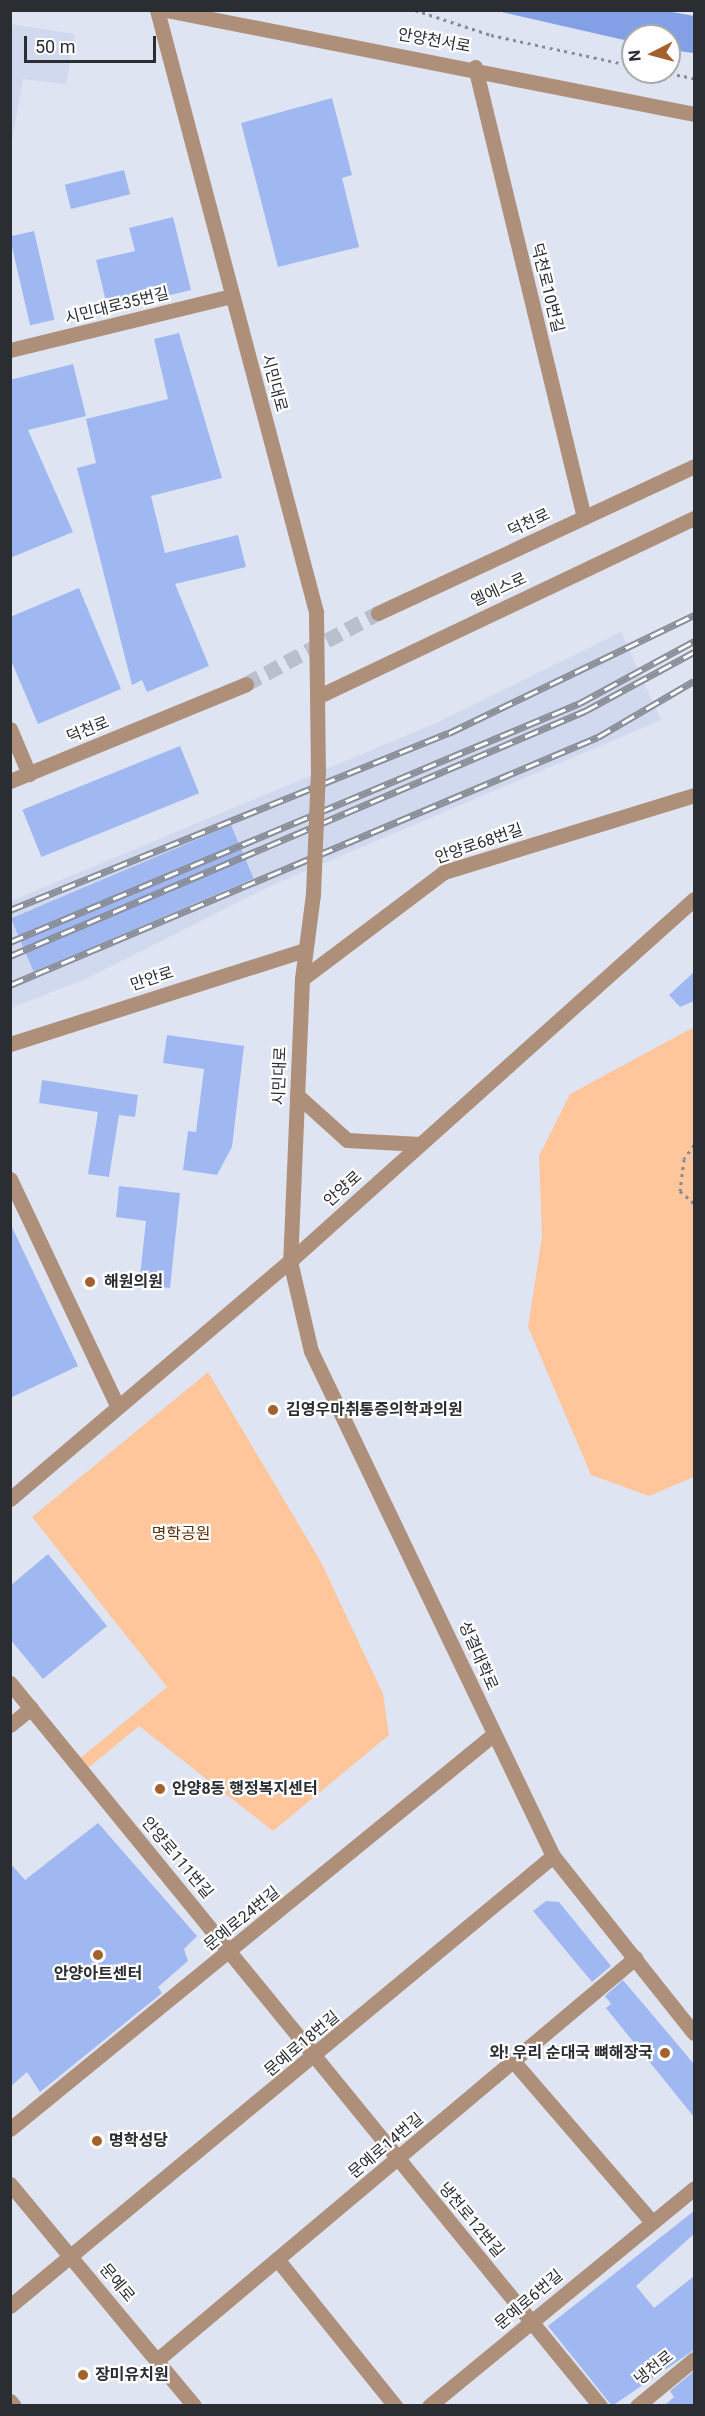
<!DOCTYPE html>
<html>
<head>
<meta charset="utf-8">
<style>
	body { margin:0 }
	#map { position:relative; width:705px; height:2416px; overflow:hidden; background:#dee4f2; font-family:Roboto,"Noto Sans KR",sans-serif }
	div>[style] { position:absolute }
	[style*='--x'] { left:calc(var(--x)*1px); top:calc(var(--y)*1px); width:calc(var(--w)*1px); rotate:calc(var(--a)*1deg) }
	.built>* { inset:0; background:#d0d9ed }
	.green>* { inset:0; background:#ffc59b }
	.water>* { inset:0; background:#83a0e7 }
	.building>* { inset:0; background:#a0b8f2; transform-origin:0 0 }
	.tertiary-tunnel>* { height:15px; margin-top:-7.5px; transform-origin:0; background:repeating-linear-gradient(90deg,#babfcc 0 15px,transparent 0 23px) }
	.path>* { height:3px; margin-top:-1.5px; transform-origin:0; background:repeating-linear-gradient(90deg,#868b95 0 3px,transparent 0 7.5px) }
	.minor>* { height:15px; margin:-7.5px; padding:0 7.5px; transform-origin:7.5px; border-radius:7.5px; background:#ae8f79 }
	.tertiary>* { height:15px; margin:-7.5px; padding:0 7.5px; transform-origin:7.5px; border-radius:7.5px; background:#ae8f79 }
	.rail>* { height:7px; margin-top:-3.5px; transform-origin:0; background:repeating-linear-gradient(90deg,#fff 0 14px,#8a8e98 0 28px); box-sizing:border-box; border-block:2px solid #8a8e98 }
	.tertiary-bridge>* { height:15px; margin:-7.5px; padding:0 7.5px; transform-origin:7.5px; border-radius:7.5px; background:#ae8f79 }
	.dots>* { width:16px; height:16px; translate:-50% -50%; box-sizing:border-box; border:3px solid #fff; border-radius:50% }
	span { translate:-50% -50%; white-space:nowrap; text-align:center; line-height:1.15; -webkit-text-stroke:4.5px #fff; paint-order:stroke }
	.street-label { font-size:16px; color:#2a2d32 }
	.poi-label { font-size:16px; color:#2a2d32; font-weight:700 }
	.left { translate:0 -50%; text-align:left }
	.right { translate:-100% -50%; text-align:right }
	.park-label { font-size:16px; color:#5f3107 }
	.frame { position:absolute; inset:0; border:12px solid #2a2d32; pointer-events:none }
	.north { position:absolute; left:621px; top:24px; width:60px; height:60px; box-sizing:border-box; background:#fff; border:2px solid #aaabad; border-radius:50%; rotate:264deg; font-size:16px; font-weight:700; line-height:24px; text-align:center; color:#2a2d32 }
	.north::after { content:''; display:block; margin:auto; width:21px; height:27px; background:#a3612d; clip-path:polygon(50% 0,100% 100%,50% 72%,0 100%) }
	.scale { position:absolute; left:24px; top:36px; width:132px; height:27px; box-sizing:border-box; border:3px solid #2a2d32; border-top:0; padding-left:8px; font-size:18px; line-height:21px; white-space:nowrap; color:#2a2d32; -webkit-text-stroke:4px #fff; paint-order:stroke }
</style>
</head>
<body>
<div id="map">
	<div class="built">
		<i style="clip-path:polygon(11px 24px,75px 34px,66px 84px,23px 79px,11px 146px)"></i>
		<i style="clip-path:polygon(621px 632px,661px 720px,270px 886px,86px 979px,11px 1008px,11px 901px,434px 724px)"></i>
	</div>
	<div class="green">
		<i style="clip-path:polygon(694px 1027px,694px 1477px,649px 1496px,591px 1475px,528px 1327px,542px 1236px,539px 1156px,570px 1094px)"></i>
		<i style="clip-path:polygon(208px 1372px,321px 1562px,383px 1694px,389px 1735px,273px 1831px,139px 1726px,87px 1769px,79px 1759px,167px 1687px,32px 1517px)"></i>
	</div>
	<div class="water">
		<i style="clip-path:polygon(661px 10px,694px 16px,694px 53px,669px 50px,669px 36px,633px 36px,633px 42px,497px 11px)"></i>
	</div>
	<div class="building">
		<i style="clip-path:polygon(332px 98px,352px 175px,342px 178px,359px 247px,278px 267px,241px 123px)"></i>
		<i style="left:124px;top:170px;width:25px;height:61px;rotate:76deg"></i>
		<i style="clip-path:polygon(173px 217px,191px 290px,108px 310px,96px 260px,135px 251px,129px 228px)"></i>
		<i style="left:34px;top:231px;width:91px;height:25px;rotate:77deg"></i>
		<i style="clip-path:polygon(179px 333px,222px 478px,151px 496px,165px 553px,238px 535px,246px 567px,175px 584px,209px 666px,147px 692px,142px 680px,132px 685px,77px 468px,96px 463px,86px 419px,168px 399px,154px 339px)"></i>
		<i style="clip-path:polygon(73px 364px,86px 416px,28px 430px,73px 532px,10px 558px,10px 380px)"></i>
		<i style="clip-path:polygon(79px 588px,121px 689px,38px 724px,10px 658px,10px 617px)"></i>
		<i style="left:180px;top:746px;width:51px;height:170px;rotate:68deg"></i>
		<i style="left:231px;top:825px;width:58px;height:239px;rotate:67deg"></i>
		<i style="clip-path:polygon(694px 972px,694px 1001px,680px 1007px,669px 995px)"></i>
		<i style="clip-path:polygon(167px 1035px,244px 1046px,232px 1147px,217px 1175px,183px 1170px,188px 1131px,196px 1132px,204px 1069px,163px 1063px)"></i>
		<i style="clip-path:polygon(42px 1080px,138px 1095px,135px 1117px,119px 1115px,109px 1177px,88px 1174px,98px 1112px,39px 1103px)"></i>
		<i style="clip-path:polygon(119px 1186px,180px 1193px,170px 1288px,139px 1285px,146px 1221px,116px 1217px)"></i>
		<i style="clip-path:polygon(10px 1223px,78px 1366px,10px 1398px)"></i>
		<i style="clip-path:polygon(48px 1554px,107px 1626px,43px 1679px,10px 1639px,10px 1586px)"></i>
		<i style="clip-path:polygon(98px 1823px,197px 1936px,184px 1949px,188px 1961px,158px 1987px,162px 1993px,40px 2092px,27px 2072px,10px 2087px,10px 1863px,25px 1880px)"></i>
		<i style="clip-path:polygon(546px 1901px,559px 1902px,611px 1966px,592px 1982px,533px 1911px)"></i>
		<i style="clip-path:polygon(623px 1980px,694px 2064px,694px 2117px,606px 2008px,611px 2004px,605px 1996px)"></i>
		<i style="clip-path:polygon(694px 2211px,694px 2234px,636px 2286px,654px 2308px,694px 2276px,694px 2350px,612px 2406px,548px 2326px)"></i>
		<i style="clip-path:polygon(694px 2371px,694px 2406px,664px 2406px,674px 2397px,670px 2391px)"></i>
	</div>
	<div class="tertiary-tunnel">
		<i style="--x:246;--y:684;--w:150;--a:-28.3"></i>
	</div>
	<div class="path">
		<i style="--x:415;--y:10;--w:80;--a:18.2"></i>
		<i style="--x:491;--y:35;--w:145;--a:12.3"></i>
		<i style="--x:662;--y:72;--w:33;--a:11"></i>
		<i style="--x:694;--y:1145;--w:17;--a:126"></i>
		<i style="--x:684;--y:1159;--w:32;--a:97"></i>
		<i style="--x:680;--y:1191;--w:18;--a:41"></i>
	</div>
	<div class="minor">
		<i style="--x:475;--y:67;--w:463;--a:76.4"></i>
		<i style="--x:10;--y:350;--w:228;--a:-13.7"></i>
		<i style="--x:10;--y:729;--w:49;--a:67.1"></i>
		<i style="--x:302;--y:979;--w:178;--a:-37"></i>
		<i style="--x:444;--y:872;--w:262;--a:-17.1"></i>
		<i style="--x:10;--y:1179;--w:252;--a:64.7"></i>
		<i style="--x:10;--y:1683;--w:933;--a:50.78"></i>
		<i style="--x:10;--y:1725;--w:27;--a:-39"></i>
		<i style="--x:513;--y:2061;--w:213;--a:49.2"></i>
		<i style="--x:10;--y:2129;--w:625;--a:-39.22"></i>
		<i style="--x:277;--y:2259;--w:189;--a:51.2"></i>
		<i style="--x:10;--y:2306;--w:705;--a:-39.65"></i>
		<i style="--x:157;--y:2360;--w:625;--a:-40.06"></i>
		<i style="--x:10;--y:2401;--w:6;--a:51"></i>
		<i style="--x:429;--y:2406;--w:343;--a:-39.4"></i>
	</div>
	<div class="tertiary">
		<i style="--x:157;--y:10;--w:623;--a:75.2"></i>
		<i style="--x:316;--y:612;--w:158;--a:89.3"></i>
		<i style="--x:166;--y:10;--w:538;--a:11.14"></i>
		<i style="--x:378;--y:613;--w:349;--a:-24.9"></i>
		<i style="--x:319;--y:696;--w:415;--a:-25.4"></i>
		<i style="--x:10;--y:781;--w:255;--a:-22.3"></i>
		<i style="--x:313;--y:894;--w:86;--a:97.4"></i>
		<i style="--x:302;--y:979;--w:282;--a:92.4"></i>
		<i style="--x:290;--y:1261;--w:92;--a:76.9"></i>
		<i style="--x:311;--y:1351;--w:560;--a:64.4"></i>
		<i style="--x:553;--y:1856;--w:226;--a:51.5"></i>
		<i style="--x:10;--y:1044;--w:309;--a:-17.7"></i>
		<i style="--x:297;--y:1095;--w:67;--a:42"></i>
		<i style="--x:347;--y:1140;--w:73;--a:3.1"></i>
		<i style="--x:10;--y:1499;--w:367;--a:-40.4"></i>
		<i style="--x:290;--y:1261;--w:542;--a:-41.86"></i>
		<i style="--x:10;--y:2184;--w:288;--a:50.3"></i>
		<i style="--x:637;--y:2406;--w:74;--a:-39.5"></i>
	</div>
	<div class="rail">
		<i style="--x:10;--y:910;--w:473;--a:-22"></i>
		<i style="--x:449;--y:733;--w:272;--a:-25.7"></i>
		<i style="--x:10;--y:942;--w:618;--a:-22.75"></i>
		<i style="--x:580;--y:703;--w:130;--a:-28.5"></i>
		<i style="--x:10;--y:956;--w:625;--a:-23.08"></i>
		<i style="--x:585;--y:711;--w:124;--a:-28.4"></i>
		<i style="--x:10;--y:985;--w:638;--a:-22.87"></i>
		<i style="--x:598;--y:737;--w:111;--a:-30.3"></i>
	</div>
	<div class="tertiary-bridge">
		<i style="--x:313;--y:894;--w:124;--a:-87.7"></i>
	</div>
	<div class="dots">
		<i style="left:90px;top:1282px;background:#a3612d"></i>
		<i style="left:273px;top:1410px;background:#a3612d"></i>
		<i style="left:160px;top:1789px;background:#a3612d"></i>
		<i style="left:98px;top:1955px;background:#a3612d"></i>
		<i style="left:665px;top:2053px;background:#a3612d"></i>
		<i style="left:97px;top:2141px;background:#a3612d"></i>
		<i style="left:83px;top:2375px;background:#a3612d"></i>
	</div>
	<div class="street-label">
		<span style="left:434px;top:41px;rotate:10deg">안양천서로</span>
		<span style="left:547px;top:288px;rotate:76deg">덕천로10번길</span>
		<span style="left:117px;top:306px;rotate:-14deg">시민대로35번길</span>
		<span style="left:274px;top:383px;rotate:75deg">시민대로</span>
		<span style="left:529px;top:523px;rotate:-25deg">덕천로</span>
		<span style="left:499px;top:590px;rotate:-25deg">엘에스로</span>
		<span style="left:88px;top:730px;rotate:-22deg">덕천로</span>
		<span style="left:479px;top:844px;rotate:-19deg">안양로68번길</span>
		<span style="left:152px;top:979px;rotate:-18deg">만안로</span>
		<span style="left:280px;top:1076px;rotate:-88deg">시민대로</span>
		<span style="left:343px;top:1189px;rotate:-42deg">안양로</span>
		<span style="left:478px;top:1656px;rotate:66deg">성결대학로</span>
		<span style="left:177px;top:1858px;rotate:50deg">안양로111번길</span>
		<span style="left:242px;top:1919px;rotate:-39deg">문예로24번길</span>
		<span style="left:302px;top:2044px;rotate:-40deg">문예로18번길</span>
		<span style="left:386px;top:2146px;rotate:-40deg">문예로14번길</span>
		<span style="left:471px;top:2220px;rotate:50deg">냉천로12번길</span>
		<span style="left:117px;top:2283px;rotate:50deg">문예로</span>
		<span style="left:529px;top:2300px;rotate:-40deg">문예로6번길</span>
		<span style="left:654px;top:2368px;rotate:-38deg">냉천로</span>
	</div>
	<div class="poi-label">
		<span class="left" style="left:104px;top:1282px">해원의원</span>
		<span class="left" style="left:286px;top:1410px">김영우마취통증의학과의원</span>
		<span class="left" style="left:172px;top:1789px">안양8동 행정복지센터</span>
		<span style="left:98px;top:1974px">안양아트센터</span>
		<span class="right" style="left:653px;top:2053px">와! 우리 순대국 뼈해장국</span>
		<span class="left" style="left:109px;top:2141px">명학성당</span>
		<span class="left" style="left:95px;top:2375px">장미유치원</span>
	</div>
	<div class="park-label">
		<span style="left:181px;top:1534px">명학공원</span>
	</div>
	<div class="frame"></div>
	<div class="north">N</div>
	<div class="scale">50 m</div>
</div>
</body>
</html>
